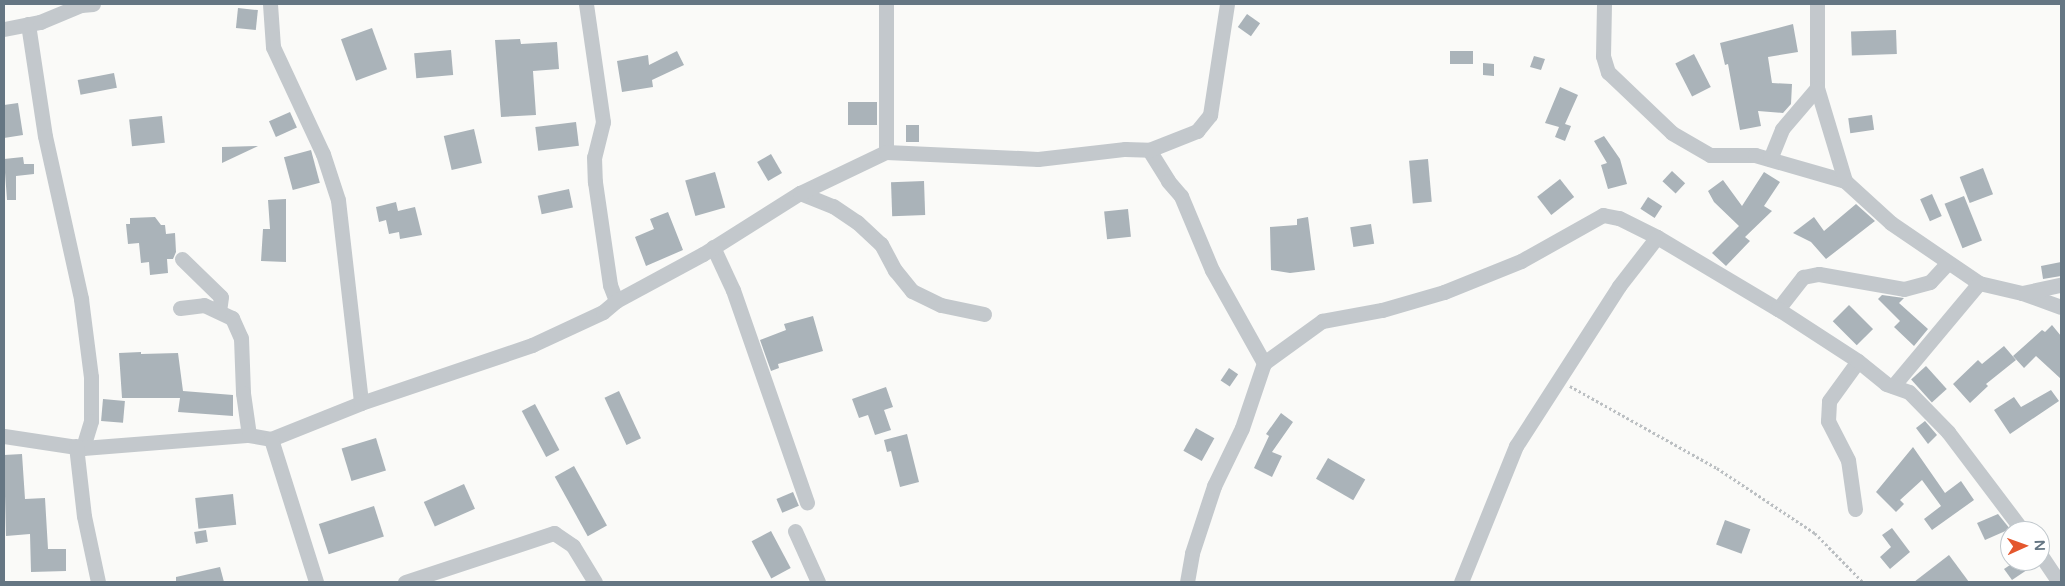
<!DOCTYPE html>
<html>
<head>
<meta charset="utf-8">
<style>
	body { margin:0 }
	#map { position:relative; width:2065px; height:586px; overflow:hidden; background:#fafaf8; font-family:"Varela Round",sans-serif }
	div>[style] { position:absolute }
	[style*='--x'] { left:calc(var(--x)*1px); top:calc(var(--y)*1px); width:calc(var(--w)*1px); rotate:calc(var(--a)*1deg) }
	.building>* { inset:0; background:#aab3b9; transform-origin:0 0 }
	.path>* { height:2.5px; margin-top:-1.25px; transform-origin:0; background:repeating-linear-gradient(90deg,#bbbfc2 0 2.5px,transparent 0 5px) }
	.street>* { height:15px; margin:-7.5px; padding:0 7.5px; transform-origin:7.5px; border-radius:7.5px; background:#c3c8cc }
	span { translate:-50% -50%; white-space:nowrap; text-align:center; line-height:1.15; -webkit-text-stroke:5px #fff; paint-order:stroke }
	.frame { position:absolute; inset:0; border:5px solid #657683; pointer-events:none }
	.north { position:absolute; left:2000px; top:521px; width:50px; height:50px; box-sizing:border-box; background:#fff; border:1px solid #c1c8cd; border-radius:50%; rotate:88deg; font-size:14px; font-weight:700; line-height:20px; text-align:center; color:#657683 }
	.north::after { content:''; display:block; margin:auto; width:18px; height:22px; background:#e4572e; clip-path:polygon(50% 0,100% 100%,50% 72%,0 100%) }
</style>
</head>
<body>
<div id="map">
	<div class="building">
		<i style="left:238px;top:8px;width:20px;height:20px;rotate:6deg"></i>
		<i style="left:1247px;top:14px;width:16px;height:16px;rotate:35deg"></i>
		<i style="clip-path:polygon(1793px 24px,1798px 52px,1768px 57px,1772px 83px,1792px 84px,1791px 104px,1783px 113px,1758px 111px,1761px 126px,1740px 130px,1728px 64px,1725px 65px,1720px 43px)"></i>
		<i style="left:372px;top:28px;width:44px;height:33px;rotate:70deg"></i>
		<i style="left:1896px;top:30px;width:24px;height:45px;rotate:88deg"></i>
		<i style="clip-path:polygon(520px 39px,521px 44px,557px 42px,559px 69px,533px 71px,536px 115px,501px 117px,495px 40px)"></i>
		<i style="left:451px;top:50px;width:25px;height:37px;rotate:85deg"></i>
		<i style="clip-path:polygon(677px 51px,684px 65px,652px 80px,653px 87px,622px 92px,617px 61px,648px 55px,649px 65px)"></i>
		<i style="left:1450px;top:51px;width:23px;height:13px"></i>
		<i style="left:1694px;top:54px;width:37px;height:21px;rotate:63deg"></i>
		<i style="clip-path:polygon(1534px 56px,1545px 59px,1541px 70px,1530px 67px)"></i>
		<i style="clip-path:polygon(1483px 63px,1494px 64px,1494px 76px,1483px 75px)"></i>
		<i style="left:114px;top:73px;width:15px;height:37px;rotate:79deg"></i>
		<i style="clip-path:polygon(1560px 87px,1578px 95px,1565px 124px,1571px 126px,1565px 141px,1555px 137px,1559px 127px,1545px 123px)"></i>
		<i style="left:848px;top:102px;width:29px;height:23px"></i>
		<i style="clip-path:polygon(18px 103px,23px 135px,4px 138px,4px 105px)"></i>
		<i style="left:290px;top:112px;width:17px;height:23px;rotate:66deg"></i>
		<i style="left:1872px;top:115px;width:15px;height:24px;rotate:82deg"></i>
		<i style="left:162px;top:116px;width:27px;height:33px;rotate:84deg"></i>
		<i style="left:576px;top:122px;width:24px;height:41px;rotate:83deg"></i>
		<i style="left:919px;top:125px;width:17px;height:13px;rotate:90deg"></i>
		<i style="left:474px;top:129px;width:35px;height:31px;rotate:77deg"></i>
		<i style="clip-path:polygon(1604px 136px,1620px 159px,1627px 184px,1608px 189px,1601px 165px,1607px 163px,1594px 141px)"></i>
		<i style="clip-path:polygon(258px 146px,222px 163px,222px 147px)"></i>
		<i style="left:311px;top:150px;width:34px;height:28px;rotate:75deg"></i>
		<i style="left:771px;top:154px;width:22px;height:16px;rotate:60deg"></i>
		<i style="clip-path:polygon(23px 157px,24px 164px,34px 164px,34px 174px,16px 176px,16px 200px,7px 200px,4px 159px)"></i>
		<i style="left:1428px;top:159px;width:43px;height:19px;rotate:85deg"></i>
		<i style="left:1983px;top:168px;width:28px;height:25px;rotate:69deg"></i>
		<i style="left:1672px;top:171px;width:18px;height:14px;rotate:43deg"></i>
		<i style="left:715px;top:172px;width:37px;height:31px;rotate:74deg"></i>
		<i style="clip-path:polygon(1764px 172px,1780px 182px,1764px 206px,1772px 211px,1745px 237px,1750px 241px,1726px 266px,1712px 253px,1739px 226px,1714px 202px,1708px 191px,1723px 180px,1742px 206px)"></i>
		<i style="left:1560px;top:179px;width:23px;height:29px;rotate:52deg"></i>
		<i style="left:924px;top:181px;width:34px;height:33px;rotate:88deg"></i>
		<i style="left:569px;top:189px;width:19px;height:32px;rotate:78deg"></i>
		<i style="left:1932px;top:194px;width:24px;height:13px;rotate:66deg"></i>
		<i style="left:1964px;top:196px;width:48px;height:21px;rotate:68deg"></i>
		<i style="left:1648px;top:197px;width:17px;height:14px;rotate:33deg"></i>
		<i style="clip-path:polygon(286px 199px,286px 262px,261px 261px,263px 229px,270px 229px,268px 200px)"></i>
		<i style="clip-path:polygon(396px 202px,398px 211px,415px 207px,422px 235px,400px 239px,399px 232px,389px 234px,386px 220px,379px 222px,376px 207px)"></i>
		<i style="clip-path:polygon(1856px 204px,1875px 221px,1826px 259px,1811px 242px,1793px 233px,1814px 217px,1824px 231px)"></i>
		<i style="left:1128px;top:209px;width:28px;height:24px;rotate:84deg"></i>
		<i style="clip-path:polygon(668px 212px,683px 250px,646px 266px,635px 237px,654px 229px,650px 219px)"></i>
		<i style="clip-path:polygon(155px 217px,161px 225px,165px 225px,166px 234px,175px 233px,176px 252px,173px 259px,167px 259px,168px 273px,150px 275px,149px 262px,141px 263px,139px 243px,128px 244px,126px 224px,130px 224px,130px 218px)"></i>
		<i style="clip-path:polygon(1308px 217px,1315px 270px,1290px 273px,1271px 270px,1270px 227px,1297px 225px,1297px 219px)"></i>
		<i style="left:1371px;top:224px;width:20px;height:21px;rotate:81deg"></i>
		<i style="clip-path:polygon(2061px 262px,2061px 276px,2043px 279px,2041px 266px)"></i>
		<i style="clip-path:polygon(1882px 295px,1904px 298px,1899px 303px,1928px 329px,1914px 346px,1894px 327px,1900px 321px,1878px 299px)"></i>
		<i style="left:1849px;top:305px;width:34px;height:23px;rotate:45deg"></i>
		<i style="clip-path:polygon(813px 316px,823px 351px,778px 364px,779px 368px,771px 371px,760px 340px,786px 330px,784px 324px)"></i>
		<i style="clip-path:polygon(2052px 325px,2061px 336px,2061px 379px,2036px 356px,2024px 368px,2013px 356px,2042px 330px,2045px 332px)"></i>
		<i style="clip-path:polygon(2004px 346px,2016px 360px,1986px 384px,1988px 386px,1970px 403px,1953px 384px,1978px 360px,1982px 364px)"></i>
		<i style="clip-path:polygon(141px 352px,141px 354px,178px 353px,183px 391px,233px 395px,233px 416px,178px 412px,180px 398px,122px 398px,119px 353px)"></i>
		<i style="left:1926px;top:366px;width:31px;height:20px;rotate:48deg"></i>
		<i style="left:1229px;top:368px;width:11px;height:15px;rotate:34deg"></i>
		<i style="clip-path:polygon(886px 387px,893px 407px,884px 410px,891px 430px,875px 435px,868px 415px,859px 418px,852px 399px)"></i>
		<i style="clip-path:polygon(2051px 390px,2059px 401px,2010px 434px,1994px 410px,2014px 397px,2021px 407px)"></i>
		<i style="left:619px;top:391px;width:52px;height:16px;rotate:65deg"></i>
		<i style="left:103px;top:399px;width:22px;height:22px;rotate:5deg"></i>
		<i style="left:535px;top:404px;width:52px;height:15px;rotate:62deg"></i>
		<i style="clip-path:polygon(1281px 413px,1293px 422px,1272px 452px,1282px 456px,1272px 477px,1254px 468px,1269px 436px,1266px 434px)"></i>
		<i style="clip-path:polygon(1925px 421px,1937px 435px,1928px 444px,1916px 428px)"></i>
		<i style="left:1196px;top:428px;width:21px;height:26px;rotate:29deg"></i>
		<i style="clip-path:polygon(907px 434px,919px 482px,900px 487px,891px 451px,887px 452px,884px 440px)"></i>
		<i style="left:376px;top:438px;width:34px;height:36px;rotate:73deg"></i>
		<i style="clip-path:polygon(1913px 447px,1945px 493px,1961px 481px,1974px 500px,1932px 530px,1924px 519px,1941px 506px,1922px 480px,1900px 500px,1904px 504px,1896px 512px,1876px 492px)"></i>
		<i style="clip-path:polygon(22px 454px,25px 499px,45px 498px,48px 549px,66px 549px,66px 571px,31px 572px,30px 534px,6px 536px,4px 455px)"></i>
		<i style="left:1328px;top:458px;width:43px;height:24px;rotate:30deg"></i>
		<i style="left:574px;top:466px;width:68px;height:22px;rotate:61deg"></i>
		<i style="left:464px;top:484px;width:27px;height:44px;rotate:66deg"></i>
		<i style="left:793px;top:492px;width:15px;height:18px;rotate:67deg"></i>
		<i style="left:233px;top:494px;width:31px;height:38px;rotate:84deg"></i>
		<i style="left:374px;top:506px;width:32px;height:58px;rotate:72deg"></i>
		<i style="clip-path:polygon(1998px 514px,2010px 529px,1985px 540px,1977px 523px)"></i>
		<i style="left:1725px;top:520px;width:27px;height:26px;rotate:20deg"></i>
		<i style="clip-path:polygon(1892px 528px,1910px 552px,1890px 569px,1880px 557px,1891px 547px,1882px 535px)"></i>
		<i style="left:206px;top:530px;width:12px;height:12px;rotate:81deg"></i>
		<i style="left:771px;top:531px;width:42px;height:22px;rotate:62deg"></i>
		<i style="clip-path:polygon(1949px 555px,1969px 582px,1914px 582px)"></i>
		<i style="clip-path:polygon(2016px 561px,2033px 561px,2036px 564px,2012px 580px,2004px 569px)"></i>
		<i style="clip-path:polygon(220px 567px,224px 582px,176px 582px,176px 577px)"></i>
	</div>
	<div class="path">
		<i style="--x:1570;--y:386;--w:168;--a:29.2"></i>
		<i style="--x:1717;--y:468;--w:118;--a:33.6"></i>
		<i style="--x:1815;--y:533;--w:69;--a:45.6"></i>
	</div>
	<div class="street">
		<i style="--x:270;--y:4;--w:43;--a:86"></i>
		<i style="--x:273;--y:47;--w:118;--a:65"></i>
		<i style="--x:323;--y:154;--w:48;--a:71.9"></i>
		<i style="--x:338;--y:200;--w:204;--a:83.5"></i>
		<i style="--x:586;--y:4;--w:119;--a:81.8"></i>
		<i style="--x:603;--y:122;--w:36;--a:104"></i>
		<i style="--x:594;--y:157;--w:25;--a:88"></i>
		<i style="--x:595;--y:182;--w:104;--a:81.7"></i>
		<i style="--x:610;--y:285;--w:17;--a:69"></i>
		<i style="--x:1604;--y:4;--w:52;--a:91.1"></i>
		<i style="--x:1603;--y:56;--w:17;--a:73"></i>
		<i style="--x:1608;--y:72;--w:88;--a:43.6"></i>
		<i style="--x:1672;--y:133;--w:44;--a:30.1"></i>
		<i style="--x:1710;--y:155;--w:45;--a:0"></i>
		<i style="--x:1755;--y:155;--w:94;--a:16.1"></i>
		<i style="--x:1845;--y:181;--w:62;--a:42.4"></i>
		<i style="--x:1891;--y:223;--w:107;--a:34.3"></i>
		<i style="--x:1979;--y:283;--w:44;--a:13.1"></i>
		<i style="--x:2022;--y:293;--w:41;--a:19.7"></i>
		<i style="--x:1817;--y:4;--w:84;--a:90"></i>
		<i style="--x:1817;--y:88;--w:97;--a:73.2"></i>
		<i style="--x:28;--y:24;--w:113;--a:81.4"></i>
		<i style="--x:45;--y:136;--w:167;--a:77.5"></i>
		<i style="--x:81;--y:299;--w:79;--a:82.7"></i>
		<i style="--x:91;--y:377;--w:44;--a:90"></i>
		<i style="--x:91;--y:421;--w:28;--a:107"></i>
		<i style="--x:4;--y:29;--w:37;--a:-11"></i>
		<i style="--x:40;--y:22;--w:44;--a:-22.5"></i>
		<i style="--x:81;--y:5;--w:12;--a:-5"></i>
		<i style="--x:1149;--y:150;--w:36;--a:58"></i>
		<i style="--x:1168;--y:181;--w:20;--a:49"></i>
		<i style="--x:1181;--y:196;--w:80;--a:67.3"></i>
		<i style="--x:1212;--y:270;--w:107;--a:60.8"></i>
		<i style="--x:886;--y:152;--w:148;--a:-90"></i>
		<i style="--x:1770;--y:159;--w:32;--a:-68"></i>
		<i style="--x:1782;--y:129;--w:54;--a:-49.5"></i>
		<i style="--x:800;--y:193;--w:35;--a:22"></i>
		<i style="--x:833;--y:206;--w:29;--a:34"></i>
		<i style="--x:857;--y:222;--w:33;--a:43"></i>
		<i style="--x:881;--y:244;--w:30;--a:62"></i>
		<i style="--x:895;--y:270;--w:27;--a:51"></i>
		<i style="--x:912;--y:291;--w:32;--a:26"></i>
		<i style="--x:941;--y:305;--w:44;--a:11.8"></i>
		<i style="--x:713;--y:247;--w:47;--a:65.1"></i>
		<i style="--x:733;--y:290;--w:225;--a:70.8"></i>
		<i style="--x:182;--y:259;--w:54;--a:44.3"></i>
		<i style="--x:221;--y:297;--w:14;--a:98"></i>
		<i style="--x:2022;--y:293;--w:40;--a:-12"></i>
		<i style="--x:180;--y:308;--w:24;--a:-7"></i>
		<i style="--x:204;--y:305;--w:31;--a:25"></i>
		<i style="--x:232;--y:318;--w:22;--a:66"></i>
		<i style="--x:241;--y:338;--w:55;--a:87.9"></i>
		<i style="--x:243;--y:393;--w:42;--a:81.9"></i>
		<i style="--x:1778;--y:309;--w:41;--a:-52"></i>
		<i style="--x:1803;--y:277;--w:16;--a:-11"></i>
		<i style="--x:1819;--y:274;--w:86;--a:10"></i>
		<i style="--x:1904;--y:289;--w:27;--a:-15"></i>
		<i style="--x:1930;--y:282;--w:26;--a:-47"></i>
		<i style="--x:1893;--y:386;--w:134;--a:-50.1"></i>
		<i style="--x:4;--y:436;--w:80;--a:8.6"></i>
		<i style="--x:83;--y:448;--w:167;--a:-4.5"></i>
		<i style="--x:249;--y:435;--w:22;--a:10"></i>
		<i style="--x:271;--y:439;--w:97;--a:-21.8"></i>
		<i style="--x:361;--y:403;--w:181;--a:-18.7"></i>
		<i style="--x:532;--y:345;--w:78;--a:-24.9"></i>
		<i style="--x:603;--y:312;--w:17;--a:-40"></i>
		<i style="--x:616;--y:301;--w:99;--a:-28.4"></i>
		<i style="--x:703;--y:254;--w:115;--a:-32.2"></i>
		<i style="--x:800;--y:193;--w:95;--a:-25.5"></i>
		<i style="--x:886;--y:152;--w:152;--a:2.6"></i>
		<i style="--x:1038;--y:159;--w:88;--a:-6.6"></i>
		<i style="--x:1125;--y:149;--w:24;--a:2"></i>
		<i style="--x:1149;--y:150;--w:52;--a:-21.6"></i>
		<i style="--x:1197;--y:131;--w:21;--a:-51"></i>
		<i style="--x:1210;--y:115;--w:112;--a:-81.3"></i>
		<i style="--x:271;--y:439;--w:150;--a:72.5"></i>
		<i style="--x:76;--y:446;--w:70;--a:83.5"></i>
		<i style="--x:84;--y:516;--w:67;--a:78"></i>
		<i style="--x:1855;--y:509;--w:49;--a:-98.1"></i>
		<i style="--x:1848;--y:460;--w:44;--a:-117.1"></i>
		<i style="--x:1828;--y:421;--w:20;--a:-87"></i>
		<i style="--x:1829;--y:401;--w:49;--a:-54.1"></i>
		<i style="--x:795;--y:531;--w:56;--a:65.7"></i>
		<i style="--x:2040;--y:554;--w:34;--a:56"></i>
		<i style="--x:405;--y:582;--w:157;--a:-18.2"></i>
		<i style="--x:554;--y:533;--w:23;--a:34"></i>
		<i style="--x:573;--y:546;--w:42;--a:58.6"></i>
		<i style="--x:1187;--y:582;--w:29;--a:-80"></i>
		<i style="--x:1192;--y:553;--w:71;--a:-71.8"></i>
		<i style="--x:1214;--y:486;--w:64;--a:-64.2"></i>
		<i style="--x:1242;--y:428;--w:69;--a:-71.3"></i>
		<i style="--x:1264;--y:363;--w:72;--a:-35.9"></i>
		<i style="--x:1322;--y:321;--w:61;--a:-10.4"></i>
		<i style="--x:1382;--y:310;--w:65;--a:-16.2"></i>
		<i style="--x:1444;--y:292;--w:83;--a:-21.9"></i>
		<i style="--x:1521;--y:261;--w:94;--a:-29.3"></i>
		<i style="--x:1603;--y:215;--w:16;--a:11"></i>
		<i style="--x:1619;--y:218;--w:42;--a:26.6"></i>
		<i style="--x:1657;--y:237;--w:141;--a:30.8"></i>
		<i style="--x:1778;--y:309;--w:95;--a:33"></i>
		<i style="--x:1858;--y:361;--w:36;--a:39"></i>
		<i style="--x:1886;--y:384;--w:24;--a:19"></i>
		<i style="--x:1909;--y:392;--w:56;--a:45.7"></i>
		<i style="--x:1948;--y:432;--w:124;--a:52.9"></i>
		<i style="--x:1461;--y:582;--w:147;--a:-68"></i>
		<i style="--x:1516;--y:446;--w:190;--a:-57.2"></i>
		<i style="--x:1619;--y:286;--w:62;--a:-52.2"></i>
	</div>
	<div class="frame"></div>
	<div class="north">N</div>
</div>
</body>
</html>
